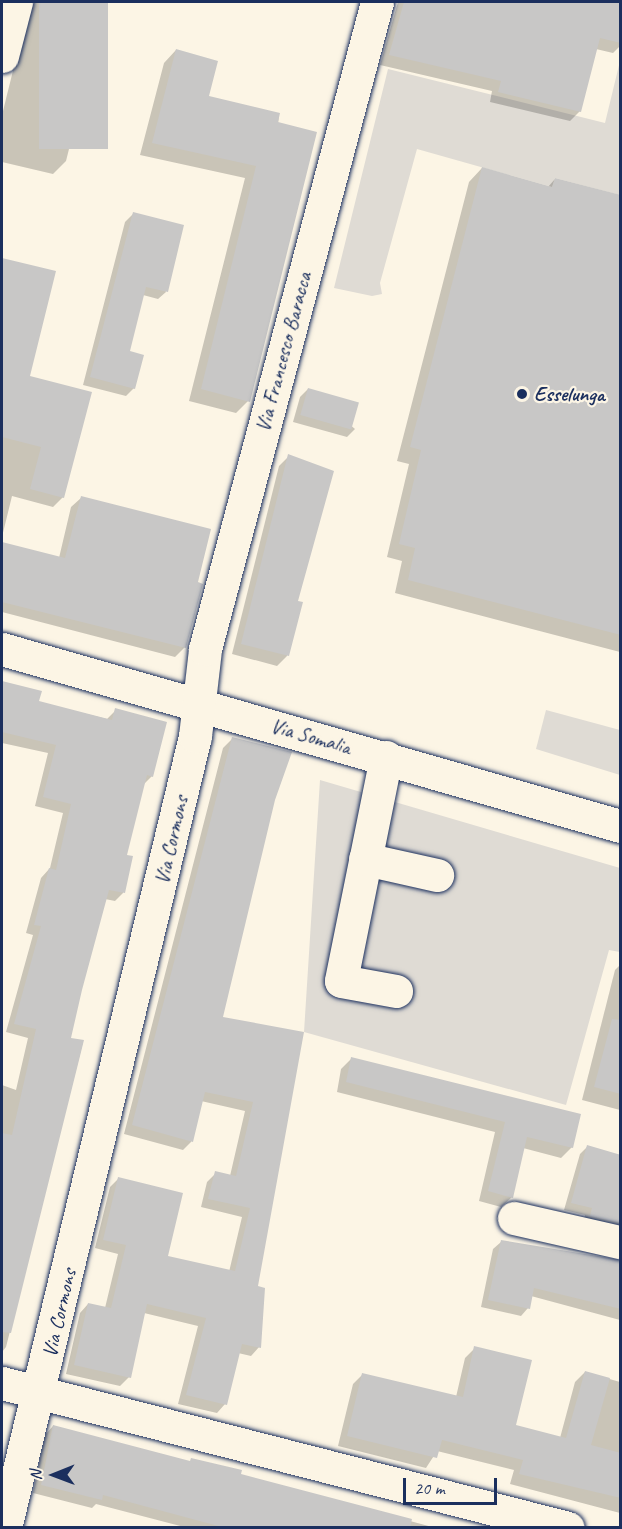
<!DOCTYPE html>
<html>
<head>
<meta charset="utf-8">
<style>
	body { margin:0 }
	#map { position:relative; width:622px; height:1529px; overflow:hidden; background:#fcf5e5; font-family:Caveat,sans-serif }
	div>[style] { position:absolute }
	[style*='--x'] { left:calc(var(--x)*1px); top:calc(var(--y)*1px); width:calc(var(--w)*1px); rotate:calc(var(--a)*1deg) }
	.green>* { inset:0; background:#dfdbd4 }
	.shadow>* { inset:0; background:#0003 }
	.building>* { inset:0; background:#c8c7c6; transform-origin:0 0 }
	.roads { filter:drop-shadow(0 0 2px #1b2f5e) drop-shadow(0 0 2px #1b2f5e) }
	.street>* { height:33px; margin:-16.5px; padding:0 16.5px; transform-origin:16.5px; border-radius:16.5px; background:#fcf5e5 }
	.dots>* { width:16px; height:16px; translate:-50% -50%; box-sizing:border-box; border:3px solid #fcf5e5; border-radius:50% }
	span { translate:-50% -50%; white-space:nowrap; text-align:center; line-height:1.15; -webkit-text-stroke:4.5px #fcf5e5; paint-order:stroke }
	.street-label { font-size:21px; color:#1b2f5e }
	.poi-label { font-size:21px; color:#1b2f5e; font-weight:700 }
	.left { translate:0 -50%; text-align:left }
	.frame { position:absolute; inset:0; border:3px solid #1b2f5e; pointer-events:none }
	.north { position:absolute; left:24px; top:1445px; width:60px; height:60px; -webkit-text-stroke:4px #fcf5e5; paint-order:stroke; rotate:269deg; font-size:16px; font-weight:700; line-height:24px; text-align:center; color:#1b2f5e }
	.north::after { content:''; display:block; margin:auto; width:21px; height:27px; background:#1b2f5e; clip-path:polygon(50% 0,100% 100%,50% 72%,0 100%) }
	.scale { position:absolute; left:403px; top:1478px; width:94px; height:27px; box-sizing:border-box; border:3px solid #1b2f5e; border-top:0; padding-left:8px; font-size:18px; line-height:21px; white-space:nowrap; color:#1b2f5e; -webkit-text-stroke:4px #fcf5e5; paint-order:stroke }
</style>
</head>
<body>
<div id="map">
	<div class="green">
		<i style="clip-path:polygon(620px 61px,620px 195px,555px 178px,552px 187px,417px 149px,380px 283px,382px 294px,372px 296px,334px 288px,388px 69px,605px 123px)"></i>
		<i style="clip-path:polygon(546px 710px,620px 730px,620px 775px,536px 749px)"></i>
		<i style="clip-path:polygon(320px 780px,620px 868px,620px 952px,609px 950px,566px 1105px,304px 1032px)"></i>
	</div>
	<div class="shadow">
		<i style="clip-path:polygon(30px 2px,106px 2px,66px 161px,53px 174px,2px 162px,2px 115px)"></i>
		<i style="clip-path:polygon(398px 2px,620px 2px,620px 46px,613px 53px,596px 49px,580px 111px,570px 121px,490px 102px,492px 91px,380px 65px)"></i>
		<i style="clip-path:polygon(176px 50px,207px 97px,279px 115px,248px 401px,236px 413px,189px 401px,245px 178px,140px 155px,164px 63px)"></i>
		<i style="clip-path:polygon(482px 168px,548px 187px,555px 179px,620px 196px,620px 652px,395px 593px,402px 561px,387px 557px,409px 464px,397px 461px,469px 182px)"></i>
		<i style="clip-path:polygon(133px 214px,166px 292px,158px 299px,143px 295px,129px 352px,134px 388px,126px 396px,83px 385px,125px 222px)"></i>
		<i style="clip-path:polygon(2px 260px,54px 272px,28px 377px,63px 497px,53px 507px,12px 496px,2px 537px)"></i>
		<i style="clip-path:polygon(308px 389px,355px 429px,347px 437px,293px 422px,300px 397px)"></i>
		<i style="clip-path:polygon(289px 456px,296px 602px,301px 604px,287px 656px,277px 666px,232px 654px,279px 466px)"></i>
		<i style="clip-path:polygon(81px 498px,196px 584px,185px 647px,175px 657px,2px 612px,2px 544px,59px 558px,71px 507px)"></i>
		<i style="clip-path:polygon(2px 683px,40px 692px,37px 702px,107px 719px,116px 710px,152px 776px,143px 785px,125px 856px,123px 893px,115px 901px,105px 899px,80px 990px,69px 1039px,83px 1042px,6px 1347px,2px 1352px,2px 1085px,16px 1090px,28px 1038px,6px 1032px,33px 935px,26px 933px,41px 878px,50px 868px,63px 813px,35px 806px,48px 753px,2px 743px)"></i>
		<i style="clip-path:polygon(232px 739px,274px 800px,221px 1018px,303px 1033px,256px 1288px,259px 1347px,251px 1356px,238px 1353px,225px 1404px,217px 1413px,178px 1404px,198px 1326px,144px 1313px,129px 1377px,120px 1386px,66px 1374px,80px 1313px,88px 1304px,105px 1308px,118px 1254px,95px 1248px,110px 1187px,119px 1178px,166px 1257px,229px 1272px,242px 1217px,201px 1207px,207px 1182px,216px 1173px,230px 1176px,245px 1111px,201px 1101px,191px 1142px,183px 1150px,124px 1134px,223px 748px)"></i>
		<i style="clip-path:polygon(620px 965px,620px 1110px,582px 1100px,615px 970px)"></i>
		<i style="clip-path:polygon(352px 1058px,572px 1147px,561px 1158px,523px 1148px,512px 1197px,501px 1207px,479px 1201px,495px 1132px,337px 1092px,341px 1069px)"></i>
		<i style="clip-path:polygon(587px 1147px,620px 1157px,620px 1234px,583px 1224px,585px 1215px,564px 1210px,580px 1154px)"></i>
		<i style="clip-path:polygon(501px 1242px,620px 1260px,620px 1320px,531px 1296px,528px 1308px,521px 1316px,481px 1307px,493px 1249px)"></i>
		<i style="clip-path:polygon(475px 1348px,515px 1427px,560px 1438px,575px 1382px,585px 1372px,620px 1382px,620px 1513px,510px 1484px,514px 1470px,437px 1451px,426px 1468px,338px 1446px,353px 1384px,363px 1374px,456px 1397px,465px 1358px)"></i>
		<i style="clip-path:polygon(53px 1426px,239px 1475px,436px 1528px,188px 1528px,96px 1504px,92px 1508px,33px 1493px,45px 1435px)"></i>
	</div>
	<div class="building">
		<i style="left:39px;top:2px;width:69px;height:147px"></i>
		<i style="clip-path:polygon(404px 2px,621px 2px,621px 43px,600px 38px,581px 112px,498px 92px,501px 81px,389px 55px)"></i>
		<i style="clip-path:polygon(176px 49px,218px 61px,209px 96px,280px 113px,278px 122px,317px 132px,250px 402px,201px 389px,256px 166px,152px 143px)"></i>
		<i style="clip-path:polygon(482px 167px,552px 187px,555px 178px,621px 195px,621px 635px,408px 580px,415px 548px,399px 544px,421px 450px,410px 447px)"></i>
		<i style="clip-path:polygon(133px 212px,184px 225px,168px 292px,146px 287px,130px 351px,144px 355px,135px 389px,90px 377px)"></i>
		<i style="clip-path:polygon(2px 258px,56px 271px,30px 376px,92px 392px,64px 498px,30px 489px,41px 447px,2px 437px)"></i>
		<i style="left:308px;top:388px;width:53px;height:28px;rotate:16deg"></i>
		<i style="clip-path:polygon(288px 454px,334px 471px,298px 601px,303px 602px,289px 656px,241px 644px)"></i>
		<i style="clip-path:polygon(81px 496px,211px 529px,198px 582px,203px 584px,186px 648px,2px 602px,2px 542px,65px 558px)"></i>
		<i style="clip-path:polygon(2px 681px,42px 691px,39px 701px,112px 720px,115px 708px,167px 722px,153px 777px,147px 775px,127px 855px,133px 856px,125px 893px,109px 890px,82px 990px,71px 1038px,84px 1040px,11px 1333px,2px 1332px,2px 1133px,12px 1135px,36px 1029px,14px 1024px,41px 926px,34px 925px,49px 868px,56px 870px,71px 804px,43px 797px,56px 745px,2px 732px)"></i>
		<i style="clip-path:polygon(232px 737px,292px 752px,275px 800px,223px 1017px,304px 1032px,258px 1286px,265px 1288px,261px 1348px,242px 1344px,227px 1405px,186px 1395px,206px 1318px,147px 1304px,131px 1378px,74px 1365px,88px 1303px,111px 1308px,126px 1245px,103px 1240px,118px 1177px,183px 1193px,168px 1256px,235px 1271px,250px 1208px,208px 1199px,215px 1171px,236px 1176px,253px 1102px,205px 1092px,193px 1142px,132px 1125px)"></i>
		<i style="clip-path:polygon(612px 1019px,621px 1020px,621px 1094px,594px 1087px)"></i>
		<i style="clip-path:polygon(351px 1057px,581px 1114px,573px 1148px,527px 1137px,513px 1198px,488px 1191px,505px 1122px,346px 1082px)"></i>
		<i style="clip-path:polygon(587px 1145px,621px 1155px,621px 1223px,590px 1216px,592px 1208px,571px 1203px)"></i>
		<i style="clip-path:polygon(501px 1240px,621px 1260px,621px 1309px,534px 1288px,530px 1309px,488px 1300px)"></i>
		<i style="clip-path:polygon(474px 1346px,532px 1360px,516px 1425px,566px 1438px,585px 1371px,610px 1378px,591px 1445px,621px 1453px,621px 1498px,519px 1474px,523px 1460px,442px 1440px,437px 1458px,347px 1436px,362px 1373px,463px 1397px)"></i>
		<i style="clip-path:polygon(53px 1425px,190px 1461px,191px 1458px,242px 1470px,241px 1474px,412px 1519px,410px 1527px,222px 1527px,103px 1495px,102px 1500px,41px 1485px)"></i>
	</div>
	<div class="roads">
		<div class="street">
			<i style="--x:2;--y:56;--w:56;--a:-75.5"></i>
			<i style="--x:2;--y:649;--w:643;--a:15.98"></i>
			<i style="--x:386;--y:757;--w:228;--a:101.4"></i>
			<i style="--x:341;--y:981;--w:56;--a:10.3"></i>
			<i style="--x:365;--y:859;--w:74;--a:12.5"></i>
			<i style="--x:514;--y:1218;--w:109;--a:12.8"></i>
			<i style="--x:2;--y:1383;--w:584;--a:14.37"></i>
			<i style="--x:5;--y:1528;--w:814;--a:-76.51"></i>
			<i style="--x:195;--y:736;--w:88;--a:-83.4"></i>
			<i style="--x:205;--y:649;--w:669;--a:-75.11"></i>
		</div>
	</div>
	<div class="dots">
		<i style="left:522px;top:394px;background:#1b2f5e"></i>
	</div>
	<div class="street-label">
		<span style="left:283px;top:352px;rotate:-75deg">Via Francesco Baracca</span>
		<span style="left:311px;top:736px;rotate:16deg">Via Somalia</span>
		<span style="left:171px;top:840px;rotate:-77deg">Via Cormons</span>
		<span style="left:59px;top:1313px;rotate:-77deg">Via Cormons</span>
	</div>
	<div class="poi-label">
		<span class="left" style="left:534px;top:394px">Esselunga</span>
	</div>
	<div class="frame"></div>
	<div class="north">N</div>
	<div class="scale">20 m</div>
</div>
</body>
</html>
